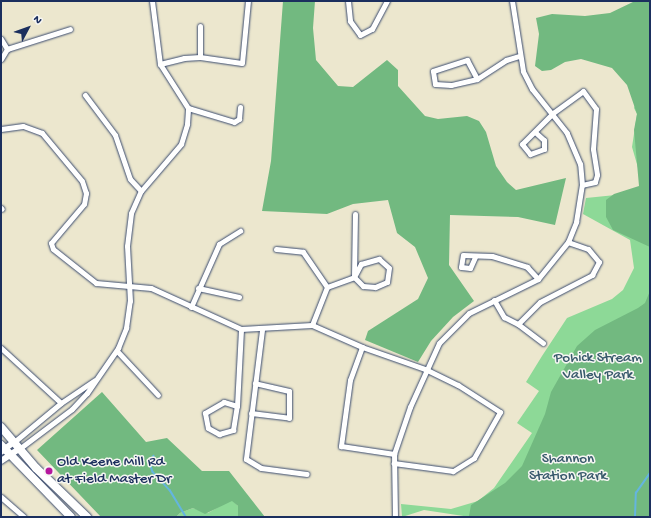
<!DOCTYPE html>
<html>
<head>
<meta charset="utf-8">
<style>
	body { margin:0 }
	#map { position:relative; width:651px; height:518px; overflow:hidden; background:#ece7ce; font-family:"Gochi Hand",sans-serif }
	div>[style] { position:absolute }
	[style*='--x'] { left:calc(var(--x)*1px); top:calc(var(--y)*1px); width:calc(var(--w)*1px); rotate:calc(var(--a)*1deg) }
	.green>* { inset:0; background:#8dd997 }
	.forest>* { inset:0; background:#72b980 }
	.stream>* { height:1.5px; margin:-0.75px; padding:0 0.75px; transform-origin:0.75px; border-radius:0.75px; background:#64b5df }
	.roads { filter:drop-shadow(0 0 1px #3a4b6f) drop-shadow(0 0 1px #3a4b6f) }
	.minor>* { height:5px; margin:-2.5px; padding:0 2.5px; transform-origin:2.5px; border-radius:2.5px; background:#fff }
	.tertiary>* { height:6px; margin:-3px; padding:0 3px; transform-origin:3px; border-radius:3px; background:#fff }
	.primary>* { height:8px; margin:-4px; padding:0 4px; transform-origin:4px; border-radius:4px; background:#fff }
	.dots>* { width:11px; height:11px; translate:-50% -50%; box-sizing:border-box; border:2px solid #f6f6f2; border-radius:50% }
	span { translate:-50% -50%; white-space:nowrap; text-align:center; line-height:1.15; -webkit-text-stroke:3px #f6f6f2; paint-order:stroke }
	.park-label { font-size:15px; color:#385a6c }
	.poi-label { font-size:15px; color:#1b2f5e }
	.left { translate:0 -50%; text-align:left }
	.frame { position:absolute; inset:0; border:2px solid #1b2f5e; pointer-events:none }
	.north { position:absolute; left:8px; top:8px; width:40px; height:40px; -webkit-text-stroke:3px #f6f6f2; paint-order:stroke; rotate:49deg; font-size:11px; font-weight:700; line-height:16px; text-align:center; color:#1b2f5e }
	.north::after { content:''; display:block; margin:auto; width:14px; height:18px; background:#1b2f5e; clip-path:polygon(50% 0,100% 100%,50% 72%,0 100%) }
</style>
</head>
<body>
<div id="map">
	<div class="green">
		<i style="clip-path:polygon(650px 29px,650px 517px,470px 517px,424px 510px,402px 517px,401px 504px,451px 509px,478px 501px,494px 488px,532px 433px,517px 423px,539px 391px,526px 382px,542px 356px,567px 318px,612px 299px,623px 290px,634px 268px,630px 240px,583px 214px,586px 198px,645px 192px,632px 147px,637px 114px,634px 108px,641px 88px)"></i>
		<i style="clip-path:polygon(229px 501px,233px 501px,238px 506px,238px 517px,176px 517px,180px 513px,193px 508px,208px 513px)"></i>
	</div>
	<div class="forest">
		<i style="clip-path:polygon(283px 1px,315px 1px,313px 28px,316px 60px,338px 86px,353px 87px,387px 60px,398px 70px,398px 86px,425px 116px,438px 119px,467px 116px,479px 121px,486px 132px,496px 166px,507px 182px,516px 190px,566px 178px,555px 225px,518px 217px,450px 215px,449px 265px,474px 301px,453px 317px,431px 341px,418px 362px,365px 340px,368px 331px,418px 299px,428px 278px,415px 247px,397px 233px,388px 200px,353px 204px,327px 214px,262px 211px,271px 161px)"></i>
		<i style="clip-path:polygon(635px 1px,650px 1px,650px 247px,613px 230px,606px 217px,606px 200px,614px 194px,639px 186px,634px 130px,637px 114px,627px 85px,612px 68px,581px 59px,565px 62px,551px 70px,542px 71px,535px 66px,539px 34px,536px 18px,552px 14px,585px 16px,610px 13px)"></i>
		<i style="clip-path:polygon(650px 291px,650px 517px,469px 516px,471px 505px,505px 483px,522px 466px,545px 414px,551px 392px,577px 346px,595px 330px,638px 308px,645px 303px)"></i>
		<i style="clip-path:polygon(102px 392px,146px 442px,167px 438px,202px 471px,229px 471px,265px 517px,238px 517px,238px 506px,232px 501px,205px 514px,193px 508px,180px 513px,176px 517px,101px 517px,37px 450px)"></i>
	</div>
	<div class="stream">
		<i style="--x:154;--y:456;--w:8;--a:120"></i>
		<i style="--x:150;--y:463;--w:9;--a:72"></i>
		<i style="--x:153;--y:472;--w:25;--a:47"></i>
		<i style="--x:170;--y:490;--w:31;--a:59"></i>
		<i style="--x:635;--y:517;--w:24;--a:-88"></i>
		<i style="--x:636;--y:493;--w:24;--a:-55"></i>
	</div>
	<div class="roads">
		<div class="minor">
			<i style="--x:152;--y:1;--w:64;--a:82.8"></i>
			<i style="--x:160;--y:64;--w:52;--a:57.5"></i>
			<i style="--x:348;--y:1;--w:20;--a:84"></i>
			<i style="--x:350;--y:21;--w:17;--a:54"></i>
			<i style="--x:360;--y:35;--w:13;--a:-27"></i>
			<i style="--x:372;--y:29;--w:32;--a:-62"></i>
			<i style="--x:1;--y:39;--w:12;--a:59"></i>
			<i style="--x:7;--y:49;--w:66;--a:-17.6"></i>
			<i style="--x:200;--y:57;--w:31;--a:-90"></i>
			<i style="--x:1;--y:59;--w:12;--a:-59"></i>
			<i style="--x:160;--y:64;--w:25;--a:-14"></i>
			<i style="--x:184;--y:58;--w:16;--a:-4"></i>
			<i style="--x:200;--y:57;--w:42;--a:8.1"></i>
			<i style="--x:242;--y:63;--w:62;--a:-84.5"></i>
			<i style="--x:477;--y:79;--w:27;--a:167"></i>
			<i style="--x:451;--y:85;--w:16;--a:-176"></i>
			<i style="--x:435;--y:84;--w:13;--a:-99"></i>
			<i style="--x:433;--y:71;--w:36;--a:-18"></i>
			<i style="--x:467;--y:60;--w:21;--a:62"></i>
			<i style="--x:477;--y:79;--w:35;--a:-33"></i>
			<i style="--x:506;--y:60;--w:14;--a:-17"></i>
			<i style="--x:85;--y:95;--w:50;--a:53.1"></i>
			<i style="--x:115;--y:135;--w:46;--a:71.2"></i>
			<i style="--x:130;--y:179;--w:16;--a:47"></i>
			<i style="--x:188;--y:108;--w:48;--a:16.9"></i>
			<i style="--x:234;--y:122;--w:6;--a:-31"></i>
			<i style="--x:239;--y:119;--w:12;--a:-85"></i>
			<i style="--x:1;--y:129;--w:22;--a:-8"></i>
			<i style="--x:23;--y:126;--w:20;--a:20"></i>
			<i style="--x:42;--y:133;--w:62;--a:50.2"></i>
			<i style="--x:82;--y:181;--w:13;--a:72"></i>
			<i style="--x:86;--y:193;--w:11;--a:100"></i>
			<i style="--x:84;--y:204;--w:51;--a:130.2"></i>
			<i style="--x:51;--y:243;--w:6;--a:72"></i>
			<i style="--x:53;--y:249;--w:55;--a:38.3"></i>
			<i style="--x:96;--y:283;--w:55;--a:5.2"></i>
			<i style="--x:151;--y:288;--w:99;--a:24.5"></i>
			<i style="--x:241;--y:329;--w:71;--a:-3.2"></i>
			<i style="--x:312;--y:325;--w:55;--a:23.7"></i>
			<i style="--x:362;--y:347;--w:67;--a:19.2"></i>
			<i style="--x:425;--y:369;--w:37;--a:26"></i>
			<i style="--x:458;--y:385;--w:50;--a:32.7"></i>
			<i style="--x:500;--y:412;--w:53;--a:119.5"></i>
			<i style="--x:474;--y:458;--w:25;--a:148"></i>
			<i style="--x:453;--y:471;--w:60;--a:-172.3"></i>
			<i style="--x:535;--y:132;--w:12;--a:42"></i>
			<i style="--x:544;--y:140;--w:9;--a:90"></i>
			<i style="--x:544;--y:149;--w:15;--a:160"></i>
			<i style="--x:530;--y:154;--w:13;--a:-129"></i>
			<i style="--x:522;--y:144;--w:44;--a:-45"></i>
			<i style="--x:553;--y:113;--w:37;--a:-36"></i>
			<i style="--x:583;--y:91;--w:22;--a:54"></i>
			<i style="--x:596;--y:109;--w:40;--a:94.3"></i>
			<i style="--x:593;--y:149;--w:26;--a:81"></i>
			<i style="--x:597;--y:175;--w:7;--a:106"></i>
			<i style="--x:595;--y:182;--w:13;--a:167"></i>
			<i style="--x:1;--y:208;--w:1;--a:45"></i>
			<i style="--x:276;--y:249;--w:27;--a:6"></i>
			<i style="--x:303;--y:252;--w:42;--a:55.6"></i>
			<i style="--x:327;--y:287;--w:29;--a:-20"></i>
			<i style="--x:354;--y:277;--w:63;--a:-89.1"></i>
			<i style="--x:475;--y:257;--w:12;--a:114"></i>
			<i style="--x:470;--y:268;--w:9;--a:-174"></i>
			<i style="--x:461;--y:267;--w:12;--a:-81"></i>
			<i style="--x:463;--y:255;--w:29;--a:2"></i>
			<i style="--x:492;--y:256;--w:37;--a:17"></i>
			<i style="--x:527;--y:267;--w:16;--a:47"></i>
			<i style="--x:379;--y:259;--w:13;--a:42"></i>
			<i style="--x:389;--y:268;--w:14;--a:98"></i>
			<i style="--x:387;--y:282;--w:13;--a:157"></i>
			<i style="--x:375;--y:287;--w:12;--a:-175"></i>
			<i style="--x:363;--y:286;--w:13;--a:-135"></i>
			<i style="--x:354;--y:277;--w:15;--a:-62"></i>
			<i style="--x:361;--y:264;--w:19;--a:-16"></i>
			<i style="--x:198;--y:288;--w:42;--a:12.4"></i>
			<i style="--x:494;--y:300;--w:20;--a:60"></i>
			<i style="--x:504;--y:317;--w:16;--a:27"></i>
			<i style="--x:191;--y:307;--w:69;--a:-66"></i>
			<i style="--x:219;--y:244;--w:25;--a:-32"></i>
			<i style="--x:312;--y:325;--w:41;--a:-68.5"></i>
			<i style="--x:262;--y:330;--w:130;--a:97.1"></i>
			<i style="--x:246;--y:459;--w:17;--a:31"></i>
			<i style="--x:261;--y:468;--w:46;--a:7.4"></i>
			<i style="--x:543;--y:343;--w:31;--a:-143"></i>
			<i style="--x:518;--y:324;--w:31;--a:-45"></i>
			<i style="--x:540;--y:302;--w:59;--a:-27.4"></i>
			<i style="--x:592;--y:275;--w:15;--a:-62"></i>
			<i style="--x:599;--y:262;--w:17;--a:-130"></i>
			<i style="--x:588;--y:249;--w:21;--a:-161"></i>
			<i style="--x:362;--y:347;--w:35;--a:110"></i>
			<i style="--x:350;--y:380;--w:67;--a:97.8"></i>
			<i style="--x:341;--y:446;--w:54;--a:8.6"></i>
			<i style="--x:1;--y:348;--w:81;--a:42.5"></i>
			<i style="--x:117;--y:351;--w:60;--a:47"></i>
			<i style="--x:237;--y:406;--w:14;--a:-163"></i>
			<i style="--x:224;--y:402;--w:22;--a:150"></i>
			<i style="--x:205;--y:413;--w:15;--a:79"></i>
			<i style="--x:208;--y:428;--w:13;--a:29"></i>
			<i style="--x:219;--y:434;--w:15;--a:-16"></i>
			<i style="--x:233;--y:430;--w:24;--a:-81"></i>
			<i style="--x:237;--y:406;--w:77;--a:-87"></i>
			<i style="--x:251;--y:413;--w:38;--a:7"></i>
			<i style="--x:289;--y:418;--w:27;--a:-90"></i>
			<i style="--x:289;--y:391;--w:35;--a:-167"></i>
			<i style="--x:14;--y:442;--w:61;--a:-39.7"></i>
			<i style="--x:61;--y:403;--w:41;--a:-34.1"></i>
			<i style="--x:19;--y:449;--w:66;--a:-37"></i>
			<i style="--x:72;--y:409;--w:22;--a:-47"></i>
			<i style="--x:87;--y:393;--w:55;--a:-55.4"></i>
			<i style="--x:118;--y:348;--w:22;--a:-68"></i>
			<i style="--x:126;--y:328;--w:27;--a:-82"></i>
			<i style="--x:130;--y:301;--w:55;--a:-93.1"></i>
			<i style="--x:127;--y:246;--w:33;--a:-83"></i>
			<i style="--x:131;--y:213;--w:24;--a:-66"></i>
			<i style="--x:141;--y:191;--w:62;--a:-49.6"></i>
			<i style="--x:181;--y:144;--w:21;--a:-73"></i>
			<i style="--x:187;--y:124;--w:16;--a:-86"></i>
			<i style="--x:1;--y:497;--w:30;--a:41"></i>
			<i style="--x:395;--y:517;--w:63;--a:-90.9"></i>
			<i style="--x:394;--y:454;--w:50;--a:-71.2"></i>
			<i style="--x:410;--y:407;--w:70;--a:-65.6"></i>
			<i style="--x:439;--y:343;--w:42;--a:-45"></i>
			<i style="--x:469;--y:313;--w:77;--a:-26.2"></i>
			<i style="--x:538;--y:279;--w:48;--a:-51"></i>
			<i style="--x:568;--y:242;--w:22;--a:-68"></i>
			<i style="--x:576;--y:222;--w:37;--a:-81"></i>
			<i style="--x:582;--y:185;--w:21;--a:-95"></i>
			<i style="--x:580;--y:164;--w:34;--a:-113"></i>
			<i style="--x:567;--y:133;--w:56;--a:-128.5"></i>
			<i style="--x:532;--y:89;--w:20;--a:-117"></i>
			<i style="--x:523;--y:71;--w:71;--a:-98.9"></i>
		</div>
		<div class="tertiary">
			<i style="--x:1;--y:452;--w:16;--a:-38"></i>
			<i style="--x:1;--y:461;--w:22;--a:-34"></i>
		</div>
		<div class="primary">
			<i style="--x:1;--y:427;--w:54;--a:49.5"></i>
			<i style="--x:36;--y:468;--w:71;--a:43.9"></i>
			<i style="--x:1;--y:445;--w:100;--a:45.8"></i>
		</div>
	</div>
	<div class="dots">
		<i style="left:49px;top:471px;background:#b5179e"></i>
	</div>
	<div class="park-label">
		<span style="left:598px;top:367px">Pohick Stream<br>Valley Park</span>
		<span style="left:568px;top:468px">Shannon<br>Station Park</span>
	</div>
	<div class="poi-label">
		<span class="left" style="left:57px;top:471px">Old Keene Mill Rd<br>at Field Master Dr</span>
	</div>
	<div class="frame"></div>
	<div class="north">N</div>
</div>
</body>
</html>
